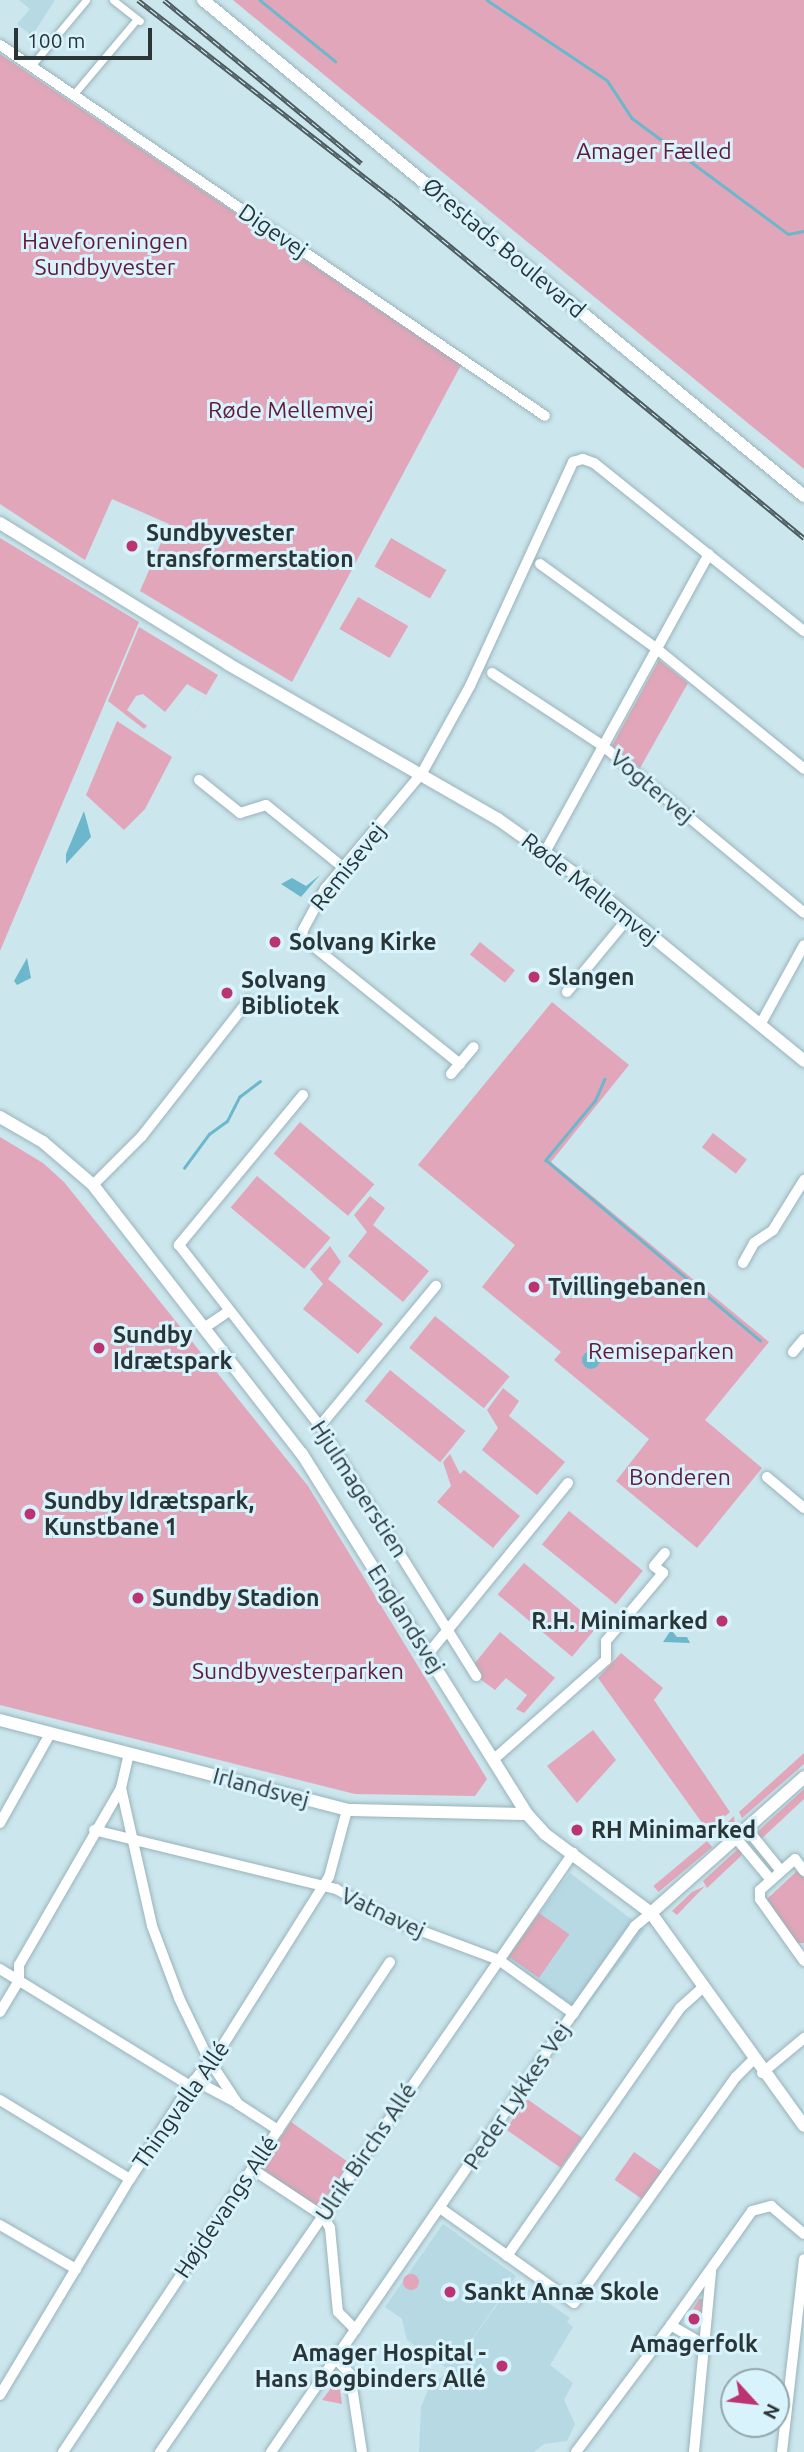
<!DOCTYPE html>
<html>
<head>
<meta charset="utf-8">
<style>
	body { margin:0 }
	#map { position:relative; width:804px; height:2452px; overflow:hidden; background:#cbe6ed; font-family:Ubuntu,sans-serif }
	div>[style] { position:absolute }
	[style*='--x'] { left:calc(var(--x)*1px); top:calc(var(--y)*1px); width:calc(var(--w)*1px); rotate:calc(var(--a)*1deg) }
	.built>* { inset:0; background:#b6d9e4; transform-origin:0 0 }
	.green>* { inset:0; background:#e1a6b9; transform-origin:0 0 }
	.round { border-radius:50% }
	.water>* { inset:0; background:#6cb7cb }
	.stream>* { height:2.5px; margin:-1.25px; padding:0 1.25px; transform-origin:1.25px; border-radius:1.25px; background:#6cb7cb }
	.roads { filter:drop-shadow(0 0 2px #99b3ba) drop-shadow(0 0 2px #99b3ba) }
	.pedestrian>* { height:7px; margin:-3.5px; padding:0 3.5px; transform-origin:3.5px; border-radius:3.5px; background:#fff }
	.minor>* { height:10px; margin:-5px; padding:0 5px; transform-origin:5px; border-radius:5px; background:#fff }
	.tertiary>* { height:12px; margin:-6px; padding:0 6px; transform-origin:6px; border-radius:6px; background:#fff }
	.rail>* { height:5px; margin-top:-2.5px; transform-origin:0; background:repeating-linear-gradient(90deg,#d8f3fb 0 8px,#4c5b5f 0 16px); box-sizing:border-box; border-block:2px solid #4c5b5f }
	.dots>* { width:19px; height:19px; translate:-50% -50%; box-sizing:border-box; border:4px solid #d8f3fb; border-radius:50% }
	span { translate:-50% -50%; white-space:nowrap; text-align:center; line-height:1.15; -webkit-text-stroke:6px #d8f3fb; paint-order:stroke }
	.park-label { font-size:23px; color:#63193a }
	.street-label { font-size:23px; color:#2a3538 }
	.poi-label { font-size:23px; color:#2a3538; font-weight:700 }
	.left { translate:0 -50%; text-align:left }
	.right { translate:-100% -50%; text-align:right }
	.north { position:absolute; left:720px; top:2368px; width:70px; height:70px; box-sizing:border-box; background:#d8f3fb; border:2px solid #92a7ad; border-radius:50%; rotate:117deg; font-size:19px; font-weight:700; line-height:28px; text-align:center; color:#2a3538 }
	.north::after { content:''; display:block; margin:auto; width:24px; height:32px; background:#bb3371; clip-path:polygon(50% 0,100% 100%,50% 72%,0 100%) }
	.scale { position:absolute; left:14px; top:28px; width:138px; height:32px; box-sizing:border-box; border:4px solid #2a3538; border-top:0; padding-left:9px; font-size:21px; line-height:24px; white-space:nowrap; color:#2a3538; -webkit-text-stroke:5px #d8f3fb; paint-order:stroke }
</style>
</head>
<body>
<div id="map">
	<div class="built">
		<i style="clip-path:polygon(19px 0,55px 0,32px 36px,17px 24px,30px 9px)"></i>
		<i style="left:570px;top:1873px;width:94px;height:116px;rotate:37deg"></i>
		<i style="clip-path:polygon(443px 2224px,516px 2276px,453px 2366px,515px 2280px,570px 2318px,567px 2322px,573px 2327px,550px 2365px,573px 2383px,564px 2400px,575px 2424px,567px 2441px,544px 2444px,534px 2452px,419px 2452px,421px 2407px,428px 2390px,449px 2370px,407px 2340px,402px 2319px,385px 2307px)"></i>
	</div>
	<div class="green">
		<i style="clip-path:polygon(233px 0,804px 0,804px 469px)"></i>
		<i style="clip-path:polygon(0 54px,461px 365px,292px 682px,140px 591px,169px 524px,112px 499px,85px 560px,0 504px)"></i>
		<i style="clip-path:polygon(0 538px,139px 622px,0 951px)"></i>
		<i style="left:391px;top:538px;width:64px;height:33px;rotate:30deg"></i>
		<i style="left:358px;top:597px;width:58px;height:37px;rotate:30deg"></i>
		<i style="clip-path:polygon(139px 627px,218px 675px,189px 724px,206px 695px,187px 684px,165px 712px,143px 694px,136px 696px,127px 710px,147px 726px,144px 729px,108px 701px)"></i>
		<i style="clip-path:polygon(659px 660px,688px 683px,640px 768px,612px 746px)"></i>
		<i style="clip-path:polygon(117px 721px,172px 757px,145px 809px,124px 830px,86px 795px)"></i>
		<i style="left:480px;top:942px;width:45px;height:16px;rotate:39deg"></i>
		<i style="clip-path:polygon(552px 1002px,629px 1065px,551px 1162px,769px 1342px,705px 1420px,762px 1468px,697px 1548px,616px 1481px,649px 1439px,554px 1360px,561px 1352px,482px 1287px,515px 1245px,418px 1165px)"></i>
		<i style="left:300px;top:1122px;width:97px;height:41px;rotate:40deg"></i>
		<i style="left:713px;top:1133px;width:43px;height:18px;rotate:38deg"></i>
		<i style="clip-path:polygon(0 1137px,43px 1163px,64px 1182px,308px 1486px,487px 1779px,475px 1796px,355px 1794px,0 1705px)"></i>
		<i style="left:257px;top:1176px;width:96px;height:41px;rotate:40deg"></i>
		<i style="clip-path:polygon(370px 1196px,385px 1208px,373px 1225px,429px 1271px,403px 1302px,348px 1256px,367px 1232px,354px 1215px)"></i>
		<i style="clip-path:polygon(330px 1246px,341px 1262px,328px 1279px,383px 1324px,358px 1354px,303px 1309px,323px 1284px,310px 1269px)"></i>
		<i style="left:435px;top:1316px;width:96px;height:41px;rotate:39deg"></i>
		<i style="left:390px;top:1370px;width:97px;height:40px;rotate:39deg"></i>
		<i style="clip-path:polygon(503px 1388px,519px 1401px,509px 1416px,565px 1462px,537px 1495px,482px 1450px,498px 1428px,487px 1410px)"></i>
		<i style="clip-path:polygon(450px 1454px,460px 1474px,464px 1470px,520px 1516px,493px 1548px,437px 1502px,451px 1486px,443px 1462px)"></i>
		<i style="left:569px;top:1511px;width:95px;height:43px;rotate:39deg"></i>
		<i style="left:524px;top:1563px;width:97px;height:41px;rotate:40deg"></i>
		<i style="clip-path:polygon(500px 1632px,555px 1678px,524px 1713px,516px 1709px,527px 1695px,506px 1678px,495px 1690px,476px 1676px,475px 1663px)"></i>
		<i style="clip-path:polygon(621px 1653px,663px 1688px,654px 1700px,730px 1812px,708px 1831px,598px 1678px)"></i>
		<i style="clip-path:polygon(593px 1730px,616px 1760px,577px 1803px,547px 1766px)"></i>
		<i style="clip-path:polygon(804px 1753px,804px 1764px,742px 1818px,739px 1812px)"></i>
		<i style="clip-path:polygon(804px 1789px,804px 1799px,760px 1840px,756px 1833px)"></i>
		<i style="clip-path:polygon(734px 1816px,735px 1826px,719px 1840px,717px 1833px)"></i>
		<i style="left:707px;top:1841px;width:8px;height:70px;rotate:50deg"></i>
		<i style="clip-path:polygon(739px 1848px,744px 1851px,741px 1856px,707px 1888px,703px 1881px)"></i>
		<i style="clip-path:polygon(798px 1870px,804px 1878px,804px 1943px,797px 1943px,767px 1899px)"></i>
		<i style="clip-path:polygon(705px 1886px,677px 1915px,672px 1911px,692px 1892px)"></i>
		<i style="left:539px;top:1913px;width:37px;height:53px;rotate:35deg"></i>
		<i style="left:527px;top:2099px;width:67px;height:37px;rotate:35deg"></i>
		<i style="left:291px;top:2122px;width:72px;height:55px;rotate:35deg"></i>
		<i style="left:634px;top:2152px;width:37px;height:34px;rotate:35deg"></i>
		<i class="round" style="left:403px;top:2274px;width:16px;height:16px"></i>
		<i style="clip-path:polygon(699px 2299px,703px 2299px,701px 2326px,697px 2327px,686px 2321px)"></i>
		<i style="clip-path:polygon(337px 2380px,339px 2382px,342px 2404px,322px 2400px)"></i>
	</div>
	<div class="water">
		<i style="clip-path:polygon(84px 811px,91px 837px,66px 864px,66px 854px)"></i>
		<i style="clip-path:polygon(320px 875px,301px 897px,281px 884px,292px 878px,306px 886px)"></i>
		<i style="clip-path:polygon(27px 958px,31px 978px,17px 985px,14px 981px)"></i>
		<i class="round" style="left:582px;top:1351px;width:18px;height:18px"></i>
		<i style="clip-path:polygon(671px 1630px,677px 1637px,687px 1637px,690px 1643px,663px 1642px)"></i>
	</div>
	<div class="stream">
		<i style="--x:260;--y:0;--w:97;--a:39.1"></i>
		<i style="--x:487;--y:0;--w:144;--a:33.7"></i>
		<i style="--x:607;--y:80;--w:45;--a:56.7"></i>
		<i style="--x:632;--y:118;--w:194;--a:36.6"></i>
		<i style="--x:788;--y:234;--w:16;--a:-11"></i>
		<i style="--x:605;--y:1079;--w:24;--a:114"></i>
		<i style="--x:595;--y:1101;--w:77;--a:129.7"></i>
		<i style="--x:546;--y:1160;--w:280;--a:40.1"></i>
		<i style="--x:184;--y:1168;--w:42;--a:-53.7"></i>
		<i style="--x:209;--y:1134;--w:22;--a:-36"></i>
		<i style="--x:227;--y:1121;--w:27;--a:-63"></i>
		<i style="--x:239;--y:1097;--w:26;--a:-37"></i>
	</div>
	<div class="roads">
		<div class="pedestrian">
			<i style="--x:113;--y:0;--w:34;--a:38"></i>
			<i style="--x:31;--y:66;--w:86;--a:-50.2"></i>
			<i style="--x:73;--y:95;--w:99;--a:-49.9"></i>
		</div>
		<div class="minor">
			<i style="--x:0;--y:45;--w:659;--a:34.24"></i>
			<i style="--x:540;--y:564;--w:145;--a:36"></i>
			<i style="--x:657;--y:649;--w:190;--a:39.2"></i>
			<i style="--x:492;--y:673;--w:133;--a:33.3"></i>
			<i style="--x:603;--y:746;--w:261;--a:39.7"></i>
			<i style="--x:199;--y:780;--w:53;--a:38.8"></i>
			<i style="--x:240;--y:813;--w:27;--a:-17"></i>
			<i style="--x:266;--y:805;--w:102;--a:39"></i>
			<i style="--x:545;--y:852;--w:340;--a:-61.2"></i>
			<i style="--x:567;--y:992;--w:97;--a:-50.4"></i>
			<i style="--x:760;--y:1025;--w:91;--a:-61.2"></i>
			<i style="--x:460;--y:1064;--w:203;--a:-141.2"></i>
			<i style="--x:302;--y:937;--w:7;--a:-82"></i>
			<i style="--x:303;--y:930;--w:47;--a:-61.8"></i>
			<i style="--x:325;--y:889;--w:151;--a:-50.1"></i>
			<i style="--x:422;--y:773;--w:99;--a:-61.1"></i>
			<i style="--x:470;--y:686;--w:247;--a:-65.3"></i>
			<i style="--x:573;--y:462;--w:10;--a:-17"></i>
			<i style="--x:583;--y:459;--w:12;--a:20"></i>
			<i style="--x:594;--y:463;--w:269;--a:38.7"></i>
			<i style="--x:451;--y:1074;--w:35;--a:-50"></i>
			<i style="--x:303;--y:1095;--w:195;--a:129.6"></i>
			<i style="--x:179;--y:1245;--w:229;--a:52.1"></i>
			<i style="--x:320;--y:1426;--w:295;--a:58"></i>
			<i style="--x:93;--y:1185;--w:69;--a:-45"></i>
			<i style="--x:142;--y:1136;--w:172;--a:-51.9"></i>
			<i style="--x:743;--y:1263;--w:23;--a:-61"></i>
			<i style="--x:754;--y:1243;--w:23;--a:-34"></i>
			<i style="--x:773;--y:1230;--w:59;--a:-58.2"></i>
			<i style="--x:204;--y:1328;--w:30;--a:-34"></i>
			<i style="--x:793;--y:1352;--w:17;--a:-50"></i>
			<i style="--x:320;--y:1426;--w:182;--a:-50.4"></i>
			<i style="--x:767;--y:1477;--w:48;--a:40"></i>
			<i style="--x:428;--y:1654;--w:221;--a:-50.7"></i>
			<i style="--x:493;--y:1760;--w:151;--a:-41.5"></i>
			<i style="--x:606;--y:1660;--w:19;--a:-90"></i>
			<i style="--x:606;--y:1641;--w:89;--a:-50"></i>
			<i style="--x:663;--y:1573;--w:11;--a:-142"></i>
			<i style="--x:654;--y:1566;--w:17;--a:-50"></i>
			<i style="--x:121;--y:1788;--w:141;--a:77.3"></i>
			<i style="--x:152;--y:1926;--w:77;--a:69.4"></i>
			<i style="--x:179;--y:1998;--w:69;--a:64.2"></i>
			<i style="--x:209;--y:2060;--w:53;--a:56.6"></i>
			<i style="--x:238;--y:2104;--w:48;--a:33"></i>
			<i style="--x:0;--y:1823;--w:102;--a:-60.7"></i>
			<i style="--x:747;--y:1829;--w:54;--a:51"></i>
			<i style="--x:94;--y:1830;--w:249;--a:13.7"></i>
			<i style="--x:336;--y:1889;--w:64;--a:29"></i>
			<i style="--x:392;--y:1920;--w:114;--a:20.5"></i>
			<i style="--x:499;--y:1960;--w:92;--a:35.8"></i>
			<i style="--x:736;--y:1838;--w:55;--a:50.2"></i>
			<i style="--x:804;--y:1871;--w:15;--a:-127"></i>
			<i style="--x:795;--y:1859;--w:47;--a:138.5"></i>
			<i style="--x:760;--y:1890;--w:9;--a:90"></i>
			<i style="--x:760;--y:1899;--w:76;--a:54.6"></i>
			<i style="--x:0;--y:1969;--w:223;--a:31.6"></i>
			<i style="--x:0;--y:2012;--w:37;--a:-59"></i>
			<i style="--x:19;--y:1980;--w:15;--a:-90"></i>
			<i style="--x:19;--y:1965;--w:204;--a:-60"></i>
			<i style="--x:121;--y:1788;--w:35;--a:-77"></i>
			<i style="--x:762;--y:2073;--w:55;--a:-39.8"></i>
			<i style="--x:194;--y:2080;--w:47;--a:28.2"></i>
			<i style="--x:0;--y:2100;--w:152;--a:31.3"></i>
			<i style="--x:252;--y:2169;--w:85;--a:33.5"></i>
			<i style="--x:323;--y:2216;--w:14;--a:60"></i>
			<i style="--x:330;--y:2228;--w:84;--a:84.6"></i>
			<i style="--x:338;--y:2312;--w:25;--a:45"></i>
			<i style="--x:440;--y:2208;--w:164;--a:35.3"></i>
			<i style="--x:574;--y:2303;--w:278;--a:-54.4"></i>
			<i style="--x:736;--y:2077;--w:24;--a:-45"></i>
			<i style="--x:0;--y:2225;--w:88;--a:30.1"></i>
			<i style="--x:507;--y:2256;--w:302;--a:-55.1"></i>
			<i style="--x:680;--y:2008;--w:30;--a:-42"></i>
			<i style="--x:705;--y:2345;--w:39;--a:-150"></i>
			<i style="--x:671;--y:2325;--w:140;--a:-54.6"></i>
			<i style="--x:752;--y:2211;--w:20;--a:-15"></i>
			<i style="--x:771;--y:2206;--w:43;--a:40.3"></i>
			<i style="--x:336;--y:2359;--w:21;--a:47"></i>
			<i style="--x:350;--y:2374;--w:79;--a:81.3"></i>
			<i style="--x:0;--y:2395;--w:252;--a:-59"></i>
			<i style="--x:130;--y:2179;--w:111;--a:-57.2"></i>
			<i style="--x:190;--y:2086;--w:53;--a:-51.2"></i>
			<i style="--x:223;--y:2045;--w:199;--a:-57.8"></i>
			<i style="--x:329;--y:1877;--w:69;--a:-75"></i>
			<i style="--x:63;--y:2452;--w:589;--a:-56.28"></i>
			<i style="--x:160;--y:2452;--w:728;--a:-55.41"></i>
			<i style="--x:271;--y:2452;--w:518;--a:-55.45"></i>
			<i style="--x:565;--y:2025;--w:121;--a:-54.7"></i>
			<i style="--x:635;--y:1926;--w:21;--a:-39"></i>
			<i style="--x:576;--y:2452;--w:159;--a:-53.2"></i>
			<i style="--x:694;--y:2452;--w:182;--a:-84.6"></i>
			<i style="--x:782;--y:2452;--w:194;--a:-83.5"></i>
		</div>
		<div class="tertiary">
			<i style="--x:203;--y:0;--w:779;--a:39.53"></i>
			<i style="--x:0;--y:523;--w:268;--a:31.7"></i>
			<i style="--x:228;--y:664;--w:311;--a:29.9"></i>
			<i style="--x:498;--y:819;--w:103;--a:35.5"></i>
			<i style="--x:582;--y:879;--w:287;--a:39.3"></i>
			<i style="--x:0;--y:1117;--w:50;--a:30.2"></i>
			<i style="--x:43;--y:1142;--w:66;--a:40.7"></i>
			<i style="--x:93;--y:1185;--w:341;--a:52.2"></i>
			<i style="--x:302;--y:1454;--w:425;--a:58"></i>
			<i style="--x:527;--y:1814;--w:27;--a:48"></i>
			<i style="--x:545;--y:1834;--w:132;--a:36.7"></i>
			<i style="--x:651;--y:1913;--w:262;--a:54.3"></i>
			<i style="--x:0;--y:1720;--w:358;--a:14.5"></i>
			<i style="--x:347;--y:1810;--w:180;--a:1.3"></i>
			<i style="--x:651;--y:1913;--w:205;--a:-41.6"></i>
		</div>
	</div>
	<div class="rail">
		<i style="--x:138;--y:0;--w:323;--a:38"></i>
		<i style="--x:393;--y:199;--w:533;--a:39.52"></i>
		<i style="--x:164;--y:0;--w:256;--a:39.6"></i>
	</div>
	<div class="dots">
		<i style="left:132px;top:546px;background:#bb3371"></i>
		<i style="left:275px;top:942px;background:#bb3371"></i>
		<i style="left:534px;top:977px;background:#bb3371"></i>
		<i style="left:227px;top:993px;background:#bb3371"></i>
		<i style="left:534px;top:1287px;background:#bb3371"></i>
		<i style="left:99px;top:1348px;background:#bb3371"></i>
		<i style="left:30px;top:1514px;background:#bb3371"></i>
		<i style="left:138px;top:1598px;background:#bb3371"></i>
		<i style="left:722px;top:1621px;background:#bb3371"></i>
		<i style="left:577px;top:1830px;background:#bb3371"></i>
		<i style="left:450px;top:2292px;background:#bb3371"></i>
		<i style="left:694px;top:2319px;background:#bb3371"></i>
		<i style="left:502px;top:2366px;background:#bb3371"></i>
	</div>
	<div class="park-label">
		<span style="left:654px;top:151px">Amager Fælled</span>
		<span style="left:105px;top:254px">Haveforeningen<br>Sundbyvester</span>
		<span style="left:291px;top:410px">Røde Mellemvej</span>
		<span style="left:661px;top:1351px">Remiseparken</span>
		<span style="left:680px;top:1477px">Bonderen</span>
		<span style="left:298px;top:1671px">Sundbyvesterparken</span>
	</div>
	<div class="street-label">
		<span style="left:273px;top:231px;rotate:34deg">Digevej</span>
		<span style="left:504px;top:248px;rotate:40deg">Ørestads Boulevard</span>
		<span style="left:652px;top:787px;rotate:40deg">Vogtervej</span>
		<span style="left:348px;top:867px;rotate:-51deg">Remisevej</span>
		<span style="left:590px;top:889px;rotate:38deg">Røde Mellemvej</span>
		<span style="left:359px;top:1489px;rotate:57deg">Hjulmagerstien</span>
		<span style="left:406px;top:1619px;rotate:58deg">Englandsvej</span>
		<span style="left:261px;top:1788px;rotate:15deg">Irlandsvej</span>
		<span style="left:383px;top:1913px;rotate:25deg">Vatnavej</span>
		<span style="left:517px;top:2096px;rotate:-56deg">Peder Lykkes Vej</span>
		<span style="left:181px;top:2105px;rotate:-55deg">Thingvalla Allé</span>
		<span style="left:366px;top:2152px;rotate:-56deg">Ulrik Birchs Allé</span>
		<span style="left:226px;top:2207px;rotate:-56deg">Højdevangs Allé</span>
	</div>
	<div class="poi-label">
		<span class="left" style="left:146px;top:546px">Sundbyvester<br>transformerstation</span>
		<span class="left" style="left:289px;top:942px">Solvang Kirke</span>
		<span class="left" style="left:548px;top:977px">Slangen</span>
		<span class="left" style="left:241px;top:993px">Solvang<br>Bibliotek</span>
		<span class="left" style="left:548px;top:1287px">Tvillingebanen</span>
		<span class="left" style="left:113px;top:1348px">Sundby<br>Idrætspark</span>
		<span class="left" style="left:44px;top:1514px">Sundby Idrætspark,<br>Kunstbane 1</span>
		<span class="left" style="left:152px;top:1598px">Sundby Stadion</span>
		<span class="right" style="left:708px;top:1621px">R.H. Minimarked</span>
		<span class="left" style="left:591px;top:1830px">RH Minimarked</span>
		<span class="left" style="left:464px;top:2292px">Sankt Annæ Skole</span>
		<span style="left:694px;top:2344px">Amagerfolk</span>
		<span class="right" style="left:486px;top:2366px">Amager Hospital -<br>Hans Bogbinders Allé</span>
	</div>
	<div class="north">N</div>
	<div class="scale">100 m</div>
</div>
</body>
</html>
